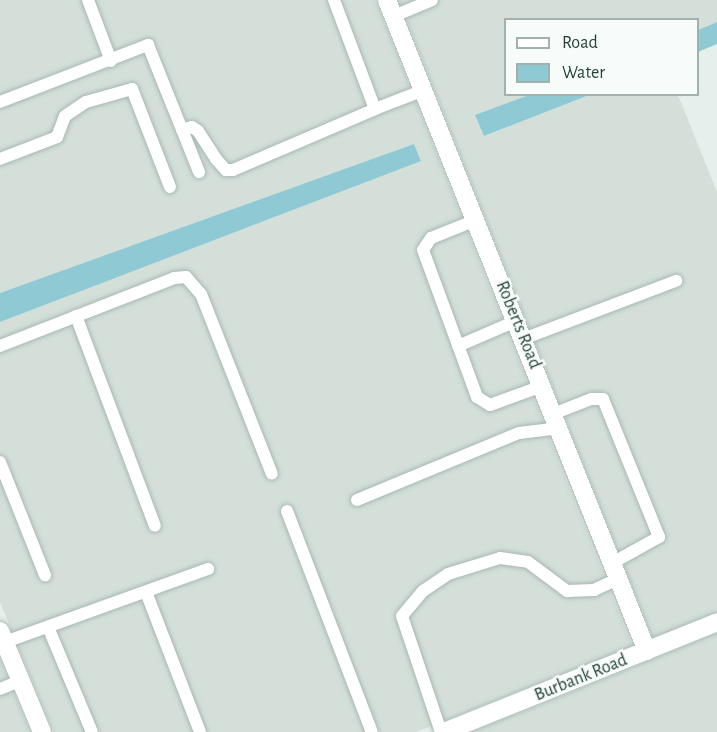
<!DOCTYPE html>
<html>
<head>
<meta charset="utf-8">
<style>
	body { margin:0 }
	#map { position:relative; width:717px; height:732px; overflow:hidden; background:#e6efeb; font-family:"Alegreya Sans",sans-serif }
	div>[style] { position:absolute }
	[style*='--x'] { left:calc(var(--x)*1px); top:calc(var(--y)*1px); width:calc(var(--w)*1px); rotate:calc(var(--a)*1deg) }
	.built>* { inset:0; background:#d4dfda }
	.water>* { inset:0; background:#8ec9d4 }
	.roads { filter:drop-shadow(0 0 2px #a8b8b2) drop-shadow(0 0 2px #a8b8b2) }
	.service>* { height:12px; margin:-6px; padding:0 6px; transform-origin:6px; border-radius:6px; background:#fff }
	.minor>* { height:18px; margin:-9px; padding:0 9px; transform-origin:9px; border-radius:9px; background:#fff }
	.tertiary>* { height:18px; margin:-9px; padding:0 9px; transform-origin:9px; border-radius:9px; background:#fff }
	span { translate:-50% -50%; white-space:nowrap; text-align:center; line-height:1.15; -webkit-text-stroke:5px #f7fbf9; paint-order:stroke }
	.street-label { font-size:18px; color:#24423a }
	.legend { position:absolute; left:504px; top:18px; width:195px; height:78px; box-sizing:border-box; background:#f7fbf9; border:2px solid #a3b1ad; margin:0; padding:8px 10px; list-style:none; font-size:18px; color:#24423a }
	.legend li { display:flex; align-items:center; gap:12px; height:30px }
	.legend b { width:30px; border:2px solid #a3b1ad }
</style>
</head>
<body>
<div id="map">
	<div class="built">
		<i style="clip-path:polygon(0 0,375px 0,632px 646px,416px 732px,54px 732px,0 602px,0 322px,421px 160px,414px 144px,0 293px)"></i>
		<i style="clip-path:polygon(399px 0,717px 0,717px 22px,698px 30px,698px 20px,506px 20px,506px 94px,529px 95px,476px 116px,484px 136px,589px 95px,678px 95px,717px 192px,717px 612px,653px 638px)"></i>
		<i style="clip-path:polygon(717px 633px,717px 732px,471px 732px,535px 707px)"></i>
		<i style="clip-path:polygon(0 660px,30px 732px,0 732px)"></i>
	</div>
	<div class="water">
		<i style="clip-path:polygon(717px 22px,717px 44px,698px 52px,698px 30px)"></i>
		<i style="clip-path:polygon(529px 95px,589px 95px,484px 136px,475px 115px)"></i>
		<i style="clip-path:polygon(414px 144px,421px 161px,0 322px,0 293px)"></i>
	</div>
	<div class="roads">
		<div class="service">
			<i style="--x:88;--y:0;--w:65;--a:69.3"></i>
			<i style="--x:334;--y:0;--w:116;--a:69.4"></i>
			<i style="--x:375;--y:109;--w:53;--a:-21.2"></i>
			<i style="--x:394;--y:16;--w:41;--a:-22.8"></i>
			<i style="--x:0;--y:102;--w:159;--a:-21.1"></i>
			<i style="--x:148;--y:45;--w:137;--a:68.1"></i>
			<i style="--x:182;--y:130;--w:10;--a:-17"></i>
			<i style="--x:192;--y:127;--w:7;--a:34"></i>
			<i style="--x:198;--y:131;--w:33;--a:57"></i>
			<i style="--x:216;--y:159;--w:15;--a:48"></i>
			<i style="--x:226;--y:170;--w:7;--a:0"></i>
			<i style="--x:233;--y:170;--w:155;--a:-23.2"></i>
			<i style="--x:0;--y:159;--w:61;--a:-21.1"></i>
			<i style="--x:57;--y:137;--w:22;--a:-69"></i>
			<i style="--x:65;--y:116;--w:25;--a:-34"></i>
			<i style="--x:86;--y:102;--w:48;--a:-15.8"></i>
			<i style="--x:132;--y:89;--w:105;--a:68.8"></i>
			<i style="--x:476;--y:220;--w:48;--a:158.2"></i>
			<i style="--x:431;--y:238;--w:14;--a:124"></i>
			<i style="--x:423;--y:250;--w:157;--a:69.8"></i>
			<i style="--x:477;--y:397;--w:15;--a:32"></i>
			<i style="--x:490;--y:405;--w:55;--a:-20.1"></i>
			<i style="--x:76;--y:316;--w:224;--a:69.4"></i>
			<i style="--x:523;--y:339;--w:164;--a:-20.8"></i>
			<i style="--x:0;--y:346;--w:187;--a:-21.3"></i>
			<i style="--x:174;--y:278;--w:12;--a:-5"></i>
			<i style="--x:186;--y:277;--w:23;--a:49"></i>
			<i style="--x:201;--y:294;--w:193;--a:68.5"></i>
			<i style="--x:458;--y:346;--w:63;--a:-23.3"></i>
			<i style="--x:553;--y:414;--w:41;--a:-21.5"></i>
			<i style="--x:591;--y:399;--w:12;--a:0"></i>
			<i style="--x:603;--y:399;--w:149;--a:67.9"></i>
			<i style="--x:659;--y:537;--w:54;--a:151"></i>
			<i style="--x:0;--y:462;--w:122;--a:68.3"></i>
			<i style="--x:357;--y:500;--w:175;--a:-22.5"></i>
			<i style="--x:519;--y:433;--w:39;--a:-7"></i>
			<i style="--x:287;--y:511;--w:237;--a:69"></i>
			<i style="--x:146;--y:592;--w:150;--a:68.9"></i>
			<i style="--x:48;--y:627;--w:114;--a:67.3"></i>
			<i style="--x:5;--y:642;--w:216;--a:-19.8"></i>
			<i style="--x:0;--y:689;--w:22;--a:-22"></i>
			<i style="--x:441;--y:732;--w:122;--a:-108.6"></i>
			<i style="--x:402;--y:616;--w:33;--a:-50"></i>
			<i style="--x:423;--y:591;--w:30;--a:-34"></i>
			<i style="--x:448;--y:574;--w:54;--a:-17.1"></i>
			<i style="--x:500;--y:558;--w:28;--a:8"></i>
			<i style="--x:528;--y:562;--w:49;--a:36.6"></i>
			<i style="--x:567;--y:591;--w:27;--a:-2"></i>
			<i style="--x:594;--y:590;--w:26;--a:-25"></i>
		</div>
		<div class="minor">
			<i style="--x:387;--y:0;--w:701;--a:68.23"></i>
			<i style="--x:444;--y:732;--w:294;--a:-21.9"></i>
		</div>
		<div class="tertiary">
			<i style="--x:0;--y:631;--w:109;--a:67.4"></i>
		</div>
	</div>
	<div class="street-label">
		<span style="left:518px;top:325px;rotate:68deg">Roberts Road</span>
		<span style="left:581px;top:678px;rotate:-22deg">Burbank Road</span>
	</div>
	<ul class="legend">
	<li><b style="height:8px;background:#fff"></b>Road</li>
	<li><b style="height:16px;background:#8ec9d4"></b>Water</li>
	</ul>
</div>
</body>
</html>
